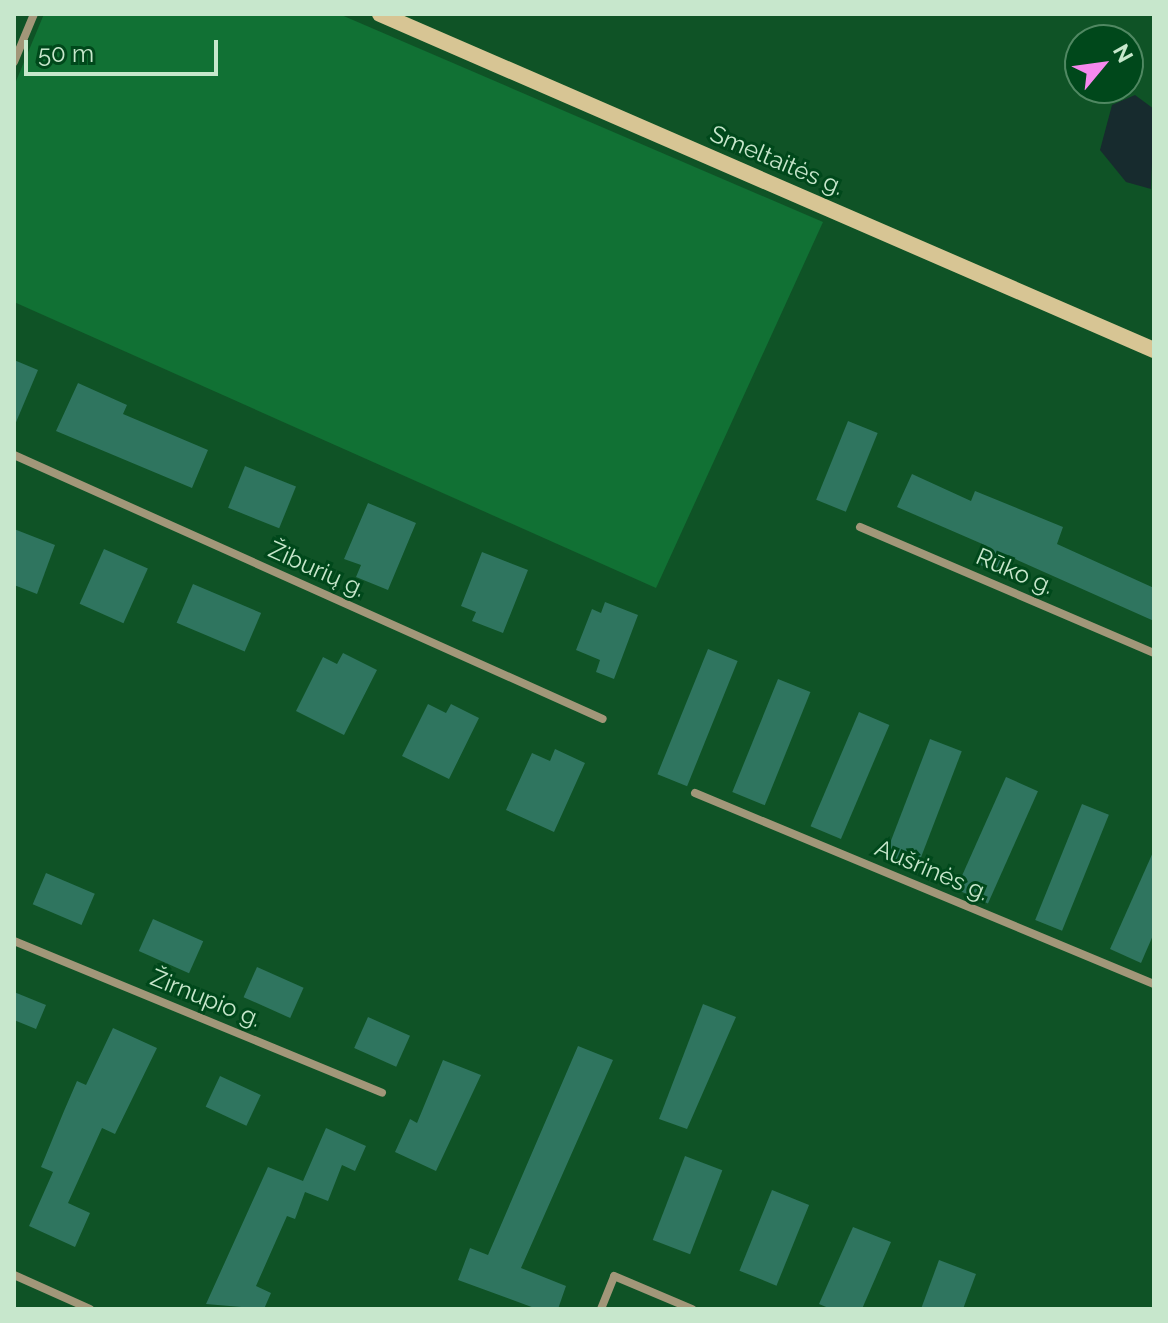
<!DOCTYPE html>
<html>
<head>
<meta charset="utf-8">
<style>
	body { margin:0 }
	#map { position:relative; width:1168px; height:1323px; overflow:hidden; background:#0f5326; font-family:Raleway,sans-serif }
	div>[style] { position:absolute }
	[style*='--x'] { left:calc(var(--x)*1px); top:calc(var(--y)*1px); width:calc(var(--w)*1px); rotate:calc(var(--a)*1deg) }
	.green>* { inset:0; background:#117134 }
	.water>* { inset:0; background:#172b2e }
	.building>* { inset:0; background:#2f755f; transform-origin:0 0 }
	.street>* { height:8px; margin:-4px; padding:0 4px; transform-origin:4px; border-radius:4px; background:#a29779 }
	.secondary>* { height:16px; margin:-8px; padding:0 8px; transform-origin:8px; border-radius:8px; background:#d7c594 }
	span { translate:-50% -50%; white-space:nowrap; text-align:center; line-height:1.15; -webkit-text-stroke:6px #00481b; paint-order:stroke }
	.street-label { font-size:24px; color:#c7e7cc }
	.frame { position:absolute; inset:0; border:16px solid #c7e7cc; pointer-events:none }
	.north { position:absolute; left:1064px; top:24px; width:80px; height:80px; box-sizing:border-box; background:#00481b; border:2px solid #508862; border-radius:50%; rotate:61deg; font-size:22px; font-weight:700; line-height:32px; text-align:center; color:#c7e7cc }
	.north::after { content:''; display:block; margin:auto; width:28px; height:36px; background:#f689ee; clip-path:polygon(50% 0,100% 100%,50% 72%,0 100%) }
	.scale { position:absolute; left:24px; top:40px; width:194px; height:36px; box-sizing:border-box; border:4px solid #c7e7cc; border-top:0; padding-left:10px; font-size:24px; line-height:28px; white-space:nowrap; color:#c7e7cc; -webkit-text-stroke:6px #00481b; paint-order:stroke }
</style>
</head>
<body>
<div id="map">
	<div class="green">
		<i style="clip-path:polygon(44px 14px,339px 14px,823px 222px,656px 588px,14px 302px,14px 86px)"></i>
	</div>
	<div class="water">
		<i style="clip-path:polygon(1135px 95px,1154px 109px,1151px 189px,1126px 182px,1100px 150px,1112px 105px)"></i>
	</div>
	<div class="building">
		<i style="clip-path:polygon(14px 360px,38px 370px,14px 427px)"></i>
		<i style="clip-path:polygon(78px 383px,127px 405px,123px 414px,208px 450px,192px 488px,56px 431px)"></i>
		<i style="left:848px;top:421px;width:32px;height:85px;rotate:22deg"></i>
		<i style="left:245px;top:466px;width:55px;height:45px;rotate:22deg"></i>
		<i style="clip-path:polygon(912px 474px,971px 501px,975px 491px,1063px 527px,1057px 544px,1154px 588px,1154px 621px,1006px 555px,999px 572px,980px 565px,987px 546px,897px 507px)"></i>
		<i style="clip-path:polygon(368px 503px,416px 523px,388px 590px,356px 577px,361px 565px,344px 559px)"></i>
		<i style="clip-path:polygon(14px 529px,55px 545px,37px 594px,14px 585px)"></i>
		<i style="left:104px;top:549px;width:48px;height:60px;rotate:24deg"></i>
		<i style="clip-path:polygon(482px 552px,528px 570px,503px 633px,472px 621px,476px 612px,461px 606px)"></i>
		<i style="left:193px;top:584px;width:74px;height:42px;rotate:23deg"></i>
		<i style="clip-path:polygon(605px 602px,638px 615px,614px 679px,596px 672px,600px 660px,576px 650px,592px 609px,601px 613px)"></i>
		<i style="left:708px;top:649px;width:32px;height:135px;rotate:22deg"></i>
		<i style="clip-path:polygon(343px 653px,377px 670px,344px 735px,296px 711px,323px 657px,337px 664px)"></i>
		<i style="left:778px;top:679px;width:35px;height:122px;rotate:22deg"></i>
		<i style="clip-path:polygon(428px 704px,446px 713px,451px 704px,479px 718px,449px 779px,402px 756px)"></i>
		<i style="left:859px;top:712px;width:33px;height:124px;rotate:23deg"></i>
		<i style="left:930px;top:739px;width:34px;height:127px;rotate:21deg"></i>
		<i style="clip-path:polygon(555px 749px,585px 763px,554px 832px,506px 810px,532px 753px,550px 761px)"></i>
		<i style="left:1006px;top:777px;width:35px;height:123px;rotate:24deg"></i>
		<i style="left:1082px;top:804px;width:29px;height:125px;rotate:22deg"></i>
		<i style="clip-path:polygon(1154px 850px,1154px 933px,1141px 963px,1110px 949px)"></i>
		<i style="left:46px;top:873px;width:53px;height:34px;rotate:23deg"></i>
		<i style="left:153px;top:919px;width:55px;height:35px;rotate:24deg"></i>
		<i style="left:257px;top:967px;width:51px;height:33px;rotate:24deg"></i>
		<i style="clip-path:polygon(14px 992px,46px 1005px,36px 1029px,14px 1020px)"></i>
		<i style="clip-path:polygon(703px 1004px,736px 1017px,687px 1129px,659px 1119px)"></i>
		<i style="left:368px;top:1017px;width:46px;height:34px;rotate:24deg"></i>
		<i style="clip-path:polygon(113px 1028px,157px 1048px,115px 1134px,102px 1128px,68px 1203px,90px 1213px,75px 1247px,29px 1226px,53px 1172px,41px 1167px,64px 1111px,77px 1081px,86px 1085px)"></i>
		<i style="clip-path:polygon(578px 1046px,613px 1060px,521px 1268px,566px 1286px,558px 1309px,537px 1309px,458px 1280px,470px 1248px,488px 1255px)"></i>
		<i style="clip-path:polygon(443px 1060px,481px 1075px,436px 1171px,395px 1152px,410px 1119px,417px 1123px)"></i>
		<i style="left:220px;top:1076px;width:45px;height:34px;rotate:25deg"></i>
		<i style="clip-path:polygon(326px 1128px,366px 1146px,355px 1171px,342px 1165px,328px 1201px,305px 1192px,295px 1219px,287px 1216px,256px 1286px,271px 1293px,264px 1309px,206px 1304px,268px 1167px,303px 1181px)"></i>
		<i style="left:685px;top:1156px;width:40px;height:90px;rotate:21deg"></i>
		<i style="left:772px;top:1190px;width:40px;height:87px;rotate:22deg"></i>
		<i style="clip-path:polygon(853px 1227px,891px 1242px,862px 1309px,831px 1309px,819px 1304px)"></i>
		<i style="clip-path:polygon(939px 1260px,976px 1274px,963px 1309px,921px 1309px)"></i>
	</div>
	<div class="street">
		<i style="--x:14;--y:62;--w:52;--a:-67.4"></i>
		<i style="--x:14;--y:455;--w:645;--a:24.14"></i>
		<i style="--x:860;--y:527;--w:320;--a:23.2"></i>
		<i style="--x:695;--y:793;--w:497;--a:22.6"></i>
		<i style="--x:14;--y:941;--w:398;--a:22.4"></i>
		<i style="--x:14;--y:1275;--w:83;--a:24.1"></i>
		<i style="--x:601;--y:1309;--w:35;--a:-68"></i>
		<i style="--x:614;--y:1276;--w:85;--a:22.9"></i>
	</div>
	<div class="secondary">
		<i style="--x:380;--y:14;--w:844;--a:23.47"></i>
	</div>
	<div class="street-label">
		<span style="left:777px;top:160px;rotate:23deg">Smeltaitės g.</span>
		<span style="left:317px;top:569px;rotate:24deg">Žiburių g.</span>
		<span style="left:1015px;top:571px;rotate:23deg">Rūko g.</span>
		<span style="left:932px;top:870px;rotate:23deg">Aušrinės g.</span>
		<span style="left:206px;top:998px;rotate:22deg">Žirnupio g.</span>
	</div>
	<div class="frame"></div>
	<div class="north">N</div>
	<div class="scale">50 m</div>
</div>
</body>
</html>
